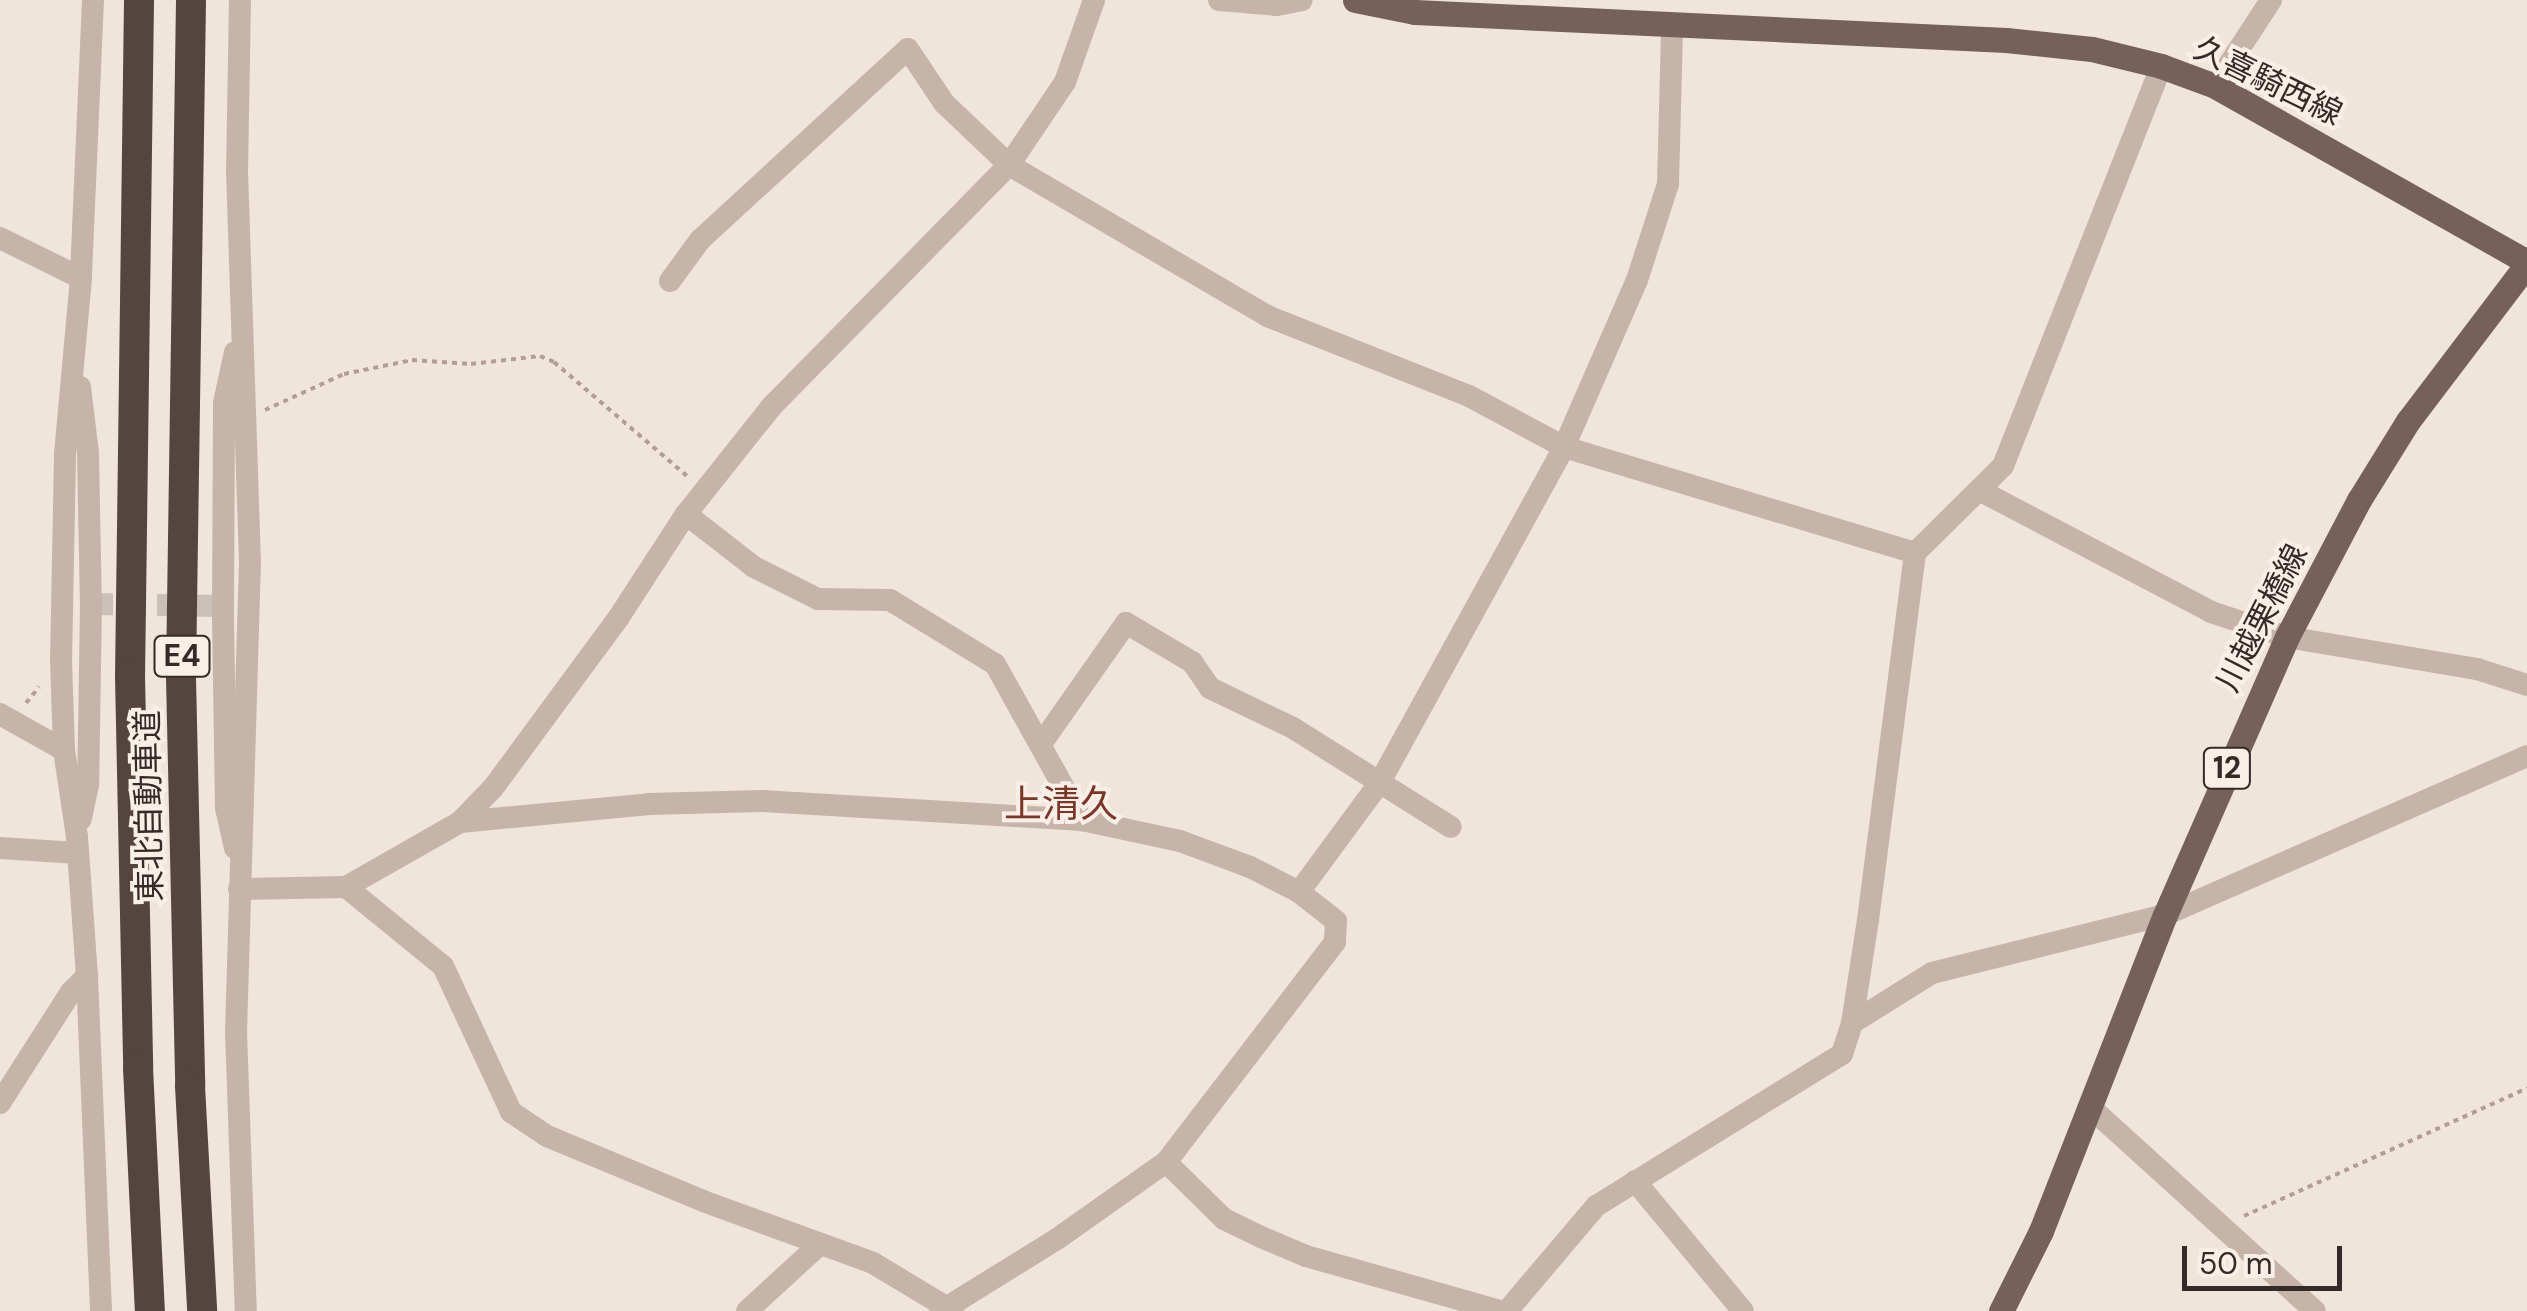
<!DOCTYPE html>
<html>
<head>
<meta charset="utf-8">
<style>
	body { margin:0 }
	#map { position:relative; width:2527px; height:1311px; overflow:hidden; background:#f0e5db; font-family:"DM Sans","Noto Sans JP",sans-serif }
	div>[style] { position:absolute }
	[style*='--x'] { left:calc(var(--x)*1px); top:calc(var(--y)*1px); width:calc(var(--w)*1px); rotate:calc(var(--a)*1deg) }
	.minor-tunnel>* { height:22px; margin-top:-11px; transform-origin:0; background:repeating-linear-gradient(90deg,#cac0b7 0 22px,transparent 0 33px) }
	.path>* { height:4px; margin-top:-2px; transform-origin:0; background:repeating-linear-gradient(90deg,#b39e93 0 5px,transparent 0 10px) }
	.minor>* { height:22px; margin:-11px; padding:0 11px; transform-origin:11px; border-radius:11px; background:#c7b4a8 }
	.major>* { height:25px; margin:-12.5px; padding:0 12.5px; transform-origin:12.5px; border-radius:12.5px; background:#75615a }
	.highway>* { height:30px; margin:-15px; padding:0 15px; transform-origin:15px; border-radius:15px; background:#554540 }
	span { translate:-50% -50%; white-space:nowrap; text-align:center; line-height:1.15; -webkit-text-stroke:8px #f8efe7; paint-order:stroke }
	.shield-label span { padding:2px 8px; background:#f8efe7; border:2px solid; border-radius:8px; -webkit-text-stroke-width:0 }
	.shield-label { font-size:30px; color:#342b28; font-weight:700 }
	.street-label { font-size:32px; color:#342b28 }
	.quarter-label { font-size:38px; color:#7d3527 }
	.scale { position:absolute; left:2182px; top:1246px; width:160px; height:45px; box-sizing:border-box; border:5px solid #342b28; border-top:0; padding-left:12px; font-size:30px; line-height:35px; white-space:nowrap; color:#342b28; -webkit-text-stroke:8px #f8efe7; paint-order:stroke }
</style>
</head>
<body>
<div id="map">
	<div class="minor-tunnel">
		<i style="--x:91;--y:604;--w:132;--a:0.9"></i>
	</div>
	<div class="path">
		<i style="--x:265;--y:410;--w:87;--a:-24.5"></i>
		<i style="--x:344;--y:374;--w:69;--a:-11.6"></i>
		<i style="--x:412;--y:360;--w:59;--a:3.9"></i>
		<i style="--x:471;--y:364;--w:69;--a:-6.6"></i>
		<i style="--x:540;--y:356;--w:15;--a:23"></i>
		<i style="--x:554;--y:362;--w:175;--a:40.6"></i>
		<i style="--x:26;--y:703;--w:21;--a:-51"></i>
		<i style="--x:2244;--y:1216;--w:311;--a:-24.3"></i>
	</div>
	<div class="minor">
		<i style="--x:93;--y:0;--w:278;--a:92.5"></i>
		<i style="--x:81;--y:278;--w:178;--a:95.2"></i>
		<i style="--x:65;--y:455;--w:205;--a:91.1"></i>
		<i style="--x:61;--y:660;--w:90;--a:88.1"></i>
		<i style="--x:64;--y:750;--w:88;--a:81.5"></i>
		<i style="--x:77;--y:837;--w:139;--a:85.9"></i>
		<i style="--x:87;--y:976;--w:335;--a:87.6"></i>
		<i style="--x:240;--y:0;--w:171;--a:91"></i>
		<i style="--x:237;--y:171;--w:390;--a:88.1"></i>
		<i style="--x:250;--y:561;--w:470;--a:91.7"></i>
		<i style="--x:236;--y:1031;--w:280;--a:88"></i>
		<i style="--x:1219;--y:0;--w:58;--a:4.9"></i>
		<i style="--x:1277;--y:5;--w:25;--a:-11"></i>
		<i style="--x:2215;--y:86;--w:103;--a:-56.9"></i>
		<i style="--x:0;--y:238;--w:90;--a:26.3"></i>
		<i style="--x:670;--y:281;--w:51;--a:-53.8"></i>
		<i style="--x:700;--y:240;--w:282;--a:-42.6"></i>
		<i style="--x:908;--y:49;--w:65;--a:56.3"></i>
		<i style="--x:944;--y:103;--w:90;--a:43.6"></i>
		<i style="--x:1009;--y:165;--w:299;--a:30.3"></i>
		<i style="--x:1267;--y:316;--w:217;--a:21.6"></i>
		<i style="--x:1469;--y:396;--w:108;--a:28.2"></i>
		<i style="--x:1564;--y:447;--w:367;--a:16.8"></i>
		<i style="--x:80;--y:387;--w:66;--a:83.1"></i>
		<i style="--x:88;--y:453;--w:151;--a:88.9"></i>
		<i style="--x:91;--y:604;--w:181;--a:90.9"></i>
		<i style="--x:88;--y:785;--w:35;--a:102"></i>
		<i style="--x:1979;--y:490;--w:262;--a:27.7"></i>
		<i style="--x:2211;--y:612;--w:80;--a:18.2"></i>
		<i style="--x:2287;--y:637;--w:193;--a:9.6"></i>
		<i style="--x:2477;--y:669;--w:52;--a:17.7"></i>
		<i style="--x:686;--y:514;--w:86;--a:37.9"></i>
		<i style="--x:754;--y:567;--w:72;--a:26.6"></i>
		<i style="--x:818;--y:599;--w:72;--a:0.8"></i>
		<i style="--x:890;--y:600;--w:123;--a:31.4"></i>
		<i style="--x:995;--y:664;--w:179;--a:60.9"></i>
		<i style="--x:1082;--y:820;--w:100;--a:12.1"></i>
		<i style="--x:1180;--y:841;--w:75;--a:20.4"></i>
		<i style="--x:1250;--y:867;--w:55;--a:27"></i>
		<i style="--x:1299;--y:892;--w:47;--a:38.1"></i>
		<i style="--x:1336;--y:921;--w:21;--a:93"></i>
		<i style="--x:1335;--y:942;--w:277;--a:127.5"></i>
		<i style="--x:1166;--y:1162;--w:133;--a:144.8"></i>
		<i style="--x:1057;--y:1239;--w:137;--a:148.2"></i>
		<i style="--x:0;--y:714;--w:73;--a:29.4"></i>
		<i style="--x:1041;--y:744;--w:148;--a:-54.9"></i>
		<i style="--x:1126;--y:623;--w:77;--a:30.6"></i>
		<i style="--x:1192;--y:662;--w:32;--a:55"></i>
		<i style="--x:1210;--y:688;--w:92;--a:25.7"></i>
		<i style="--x:1293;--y:728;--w:186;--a:32.1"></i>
		<i style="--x:460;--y:822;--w:190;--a:-5.4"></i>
		<i style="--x:649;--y:804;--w:113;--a:-1.5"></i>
		<i style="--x:762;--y:801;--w:321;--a:3.4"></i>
		<i style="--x:0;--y:848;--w:78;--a:3.7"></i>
		<i style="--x:235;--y:848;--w:41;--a:-102.7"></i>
		<i style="--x:226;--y:808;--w:202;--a:-90.9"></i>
		<i style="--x:223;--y:606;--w:203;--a:-89.7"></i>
		<i style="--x:224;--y:403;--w:52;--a:-77.8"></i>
		<i style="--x:346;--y:887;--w:125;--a:39.2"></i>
		<i style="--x:443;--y:966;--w:161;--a:65"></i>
		<i style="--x:511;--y:1112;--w:43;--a:33.7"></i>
		<i style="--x:547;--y:1136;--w:169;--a:22.6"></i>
		<i style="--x:703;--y:1201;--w:181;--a:20"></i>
		<i style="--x:873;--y:1263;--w:93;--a:31"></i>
		<i style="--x:239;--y:889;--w:107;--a:-1.1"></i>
		<i style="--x:346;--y:887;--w:131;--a:-29.7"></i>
		<i style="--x:460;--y:822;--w:47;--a:-45.9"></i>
		<i style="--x:493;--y:788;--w:212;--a:-53.6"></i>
		<i style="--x:619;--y:617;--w:123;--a:-57"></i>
		<i style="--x:686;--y:514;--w:137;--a:-51.5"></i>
		<i style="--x:771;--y:407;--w:339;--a:-45.5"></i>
		<i style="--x:1009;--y:165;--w:100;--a:-56"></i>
		<i style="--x:1065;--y:82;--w:87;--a:-70.5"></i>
		<i style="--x:1299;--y:892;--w:137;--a:-53.6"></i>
		<i style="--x:1380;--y:782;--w:382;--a:-61.2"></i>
		<i style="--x:1564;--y:447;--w:182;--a:-66.4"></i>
		<i style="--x:1637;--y:280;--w:101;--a:-72.1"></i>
		<i style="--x:1668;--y:184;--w:158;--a:-88.5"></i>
		<i style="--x:1852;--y:1023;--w:94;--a:-32"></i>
		<i style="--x:1932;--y:973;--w:240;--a:-14"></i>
		<i style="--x:2165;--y:915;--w:395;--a:-23.7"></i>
		<i style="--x:0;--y:1103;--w:132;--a:-57.4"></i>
		<i style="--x:71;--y:992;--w:23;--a:-45"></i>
		<i style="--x:2091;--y:1108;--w:302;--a:42.2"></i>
		<i style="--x:1166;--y:1162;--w:81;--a:44.5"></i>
		<i style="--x:1224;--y:1219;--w:41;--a:25.9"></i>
		<i style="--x:1261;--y:1237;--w:49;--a:22.9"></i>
		<i style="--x:1306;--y:1256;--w:202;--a:15.8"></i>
		<i style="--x:1635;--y:1181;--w:169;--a:50.3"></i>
		<i style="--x:747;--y:1311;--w:99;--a:-42.5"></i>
		<i style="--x:1507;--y:1311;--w:138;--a:-49.7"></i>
		<i style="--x:1596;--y:1206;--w:289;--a:-31.7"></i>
		<i style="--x:1842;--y:1054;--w:33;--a:-72"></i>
		<i style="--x:1852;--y:1023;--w:104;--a:-81.2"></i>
		<i style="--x:1868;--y:920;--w:370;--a:-82.7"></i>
		<i style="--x:1915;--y:553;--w:124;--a:-44.7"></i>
		<i style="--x:2003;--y:466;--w:430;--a:-68.4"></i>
	</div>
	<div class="major">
		<i style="--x:1355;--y:0;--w:61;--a:11.3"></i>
		<i style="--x:1415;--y:12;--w:592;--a:2.71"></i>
		<i style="--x:2006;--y:40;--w:86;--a:6"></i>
		<i style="--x:2092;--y:49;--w:71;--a:13.8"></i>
		<i style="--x:2161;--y:66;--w:58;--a:20.3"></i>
		<i style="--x:2215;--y:86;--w:358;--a:29.4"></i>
		<i style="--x:2001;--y:1311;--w:89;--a:-63.4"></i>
		<i style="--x:2041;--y:1231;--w:339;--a:-68.6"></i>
		<i style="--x:2165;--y:915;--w:304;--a:-66.3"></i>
		<i style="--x:2287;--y:637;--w:155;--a:-62.3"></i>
		<i style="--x:2359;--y:500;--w:93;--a:-58.2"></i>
		<i style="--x:2408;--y:421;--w:197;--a:-52.8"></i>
	</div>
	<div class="highway">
		<i style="--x:139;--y:0;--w:676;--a:90.76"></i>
		<i style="--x:130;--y:676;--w:392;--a:88.8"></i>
		<i style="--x:138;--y:1068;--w:243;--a:87.2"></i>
		<i style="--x:191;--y:0;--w:678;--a:90.85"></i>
		<i style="--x:181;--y:678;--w:408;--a:88.7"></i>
		<i style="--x:190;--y:1086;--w:225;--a:86.9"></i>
	</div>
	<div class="shield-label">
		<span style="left:182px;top:656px">E4</span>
		<span style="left:2227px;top:768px">12</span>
	</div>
	<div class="street-label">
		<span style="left:2268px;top:81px;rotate:26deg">久喜騎西線</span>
		<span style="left:2262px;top:618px;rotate:-63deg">川越栗橋線</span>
		<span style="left:149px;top:806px;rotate:-91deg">東北自動車道</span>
	</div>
	<div class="quarter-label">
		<span style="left:1061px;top:805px">上清久</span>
	</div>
	<div class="scale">50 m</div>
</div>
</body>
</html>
